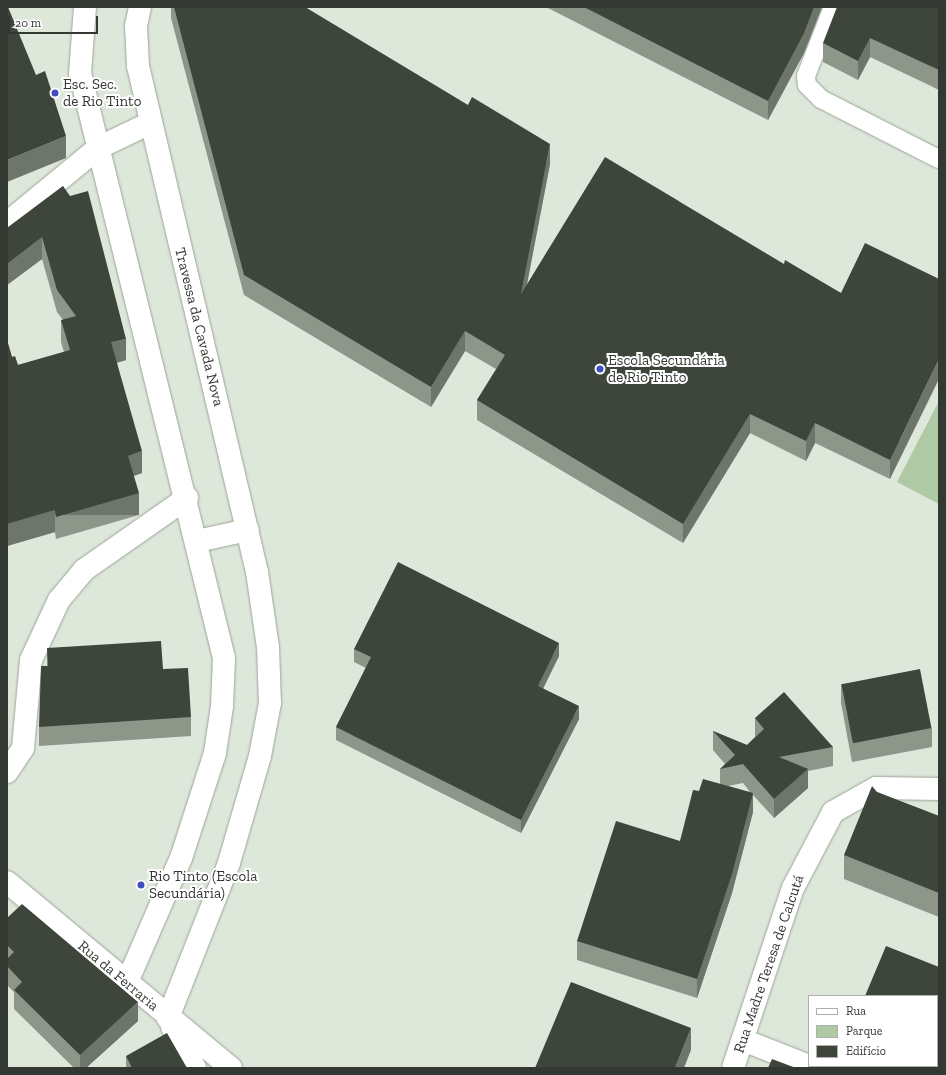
<!DOCTYPE html>
<html>
<head>
<meta charset="utf-8">
<style>
	body { margin:0 }
	#map { position:relative; width:946px; height:1075px; overflow:hidden; background:#dde7da; font-family:"Zilla Slab",serif }
	div>[style] { position:absolute }
	[style*='--x'] { left:calc(var(--x)*1px); top:calc(var(--y)*1px); width:calc(var(--w)*1px); rotate:calc(var(--a)*1deg) }
	.green>* { inset:0; background:#aec9a4 }
	.roads { filter:drop-shadow(0 0 1px #9ba497) drop-shadow(0 0 1px #9ba497) }
	.service>* { height:18px; margin:-9px; padding:0 9px; transform-origin:9px; border-radius:9px; background:#fff }
	.minor>* { height:22px; margin:-11px; padding:0 11px; transform-origin:11px; border-radius:11px; background:#fff }
	.wall>* { inset:0; background:#8e968a }
	.shaded-wall>* { inset:0; background:#6e766b; transform-origin:0 0 }
	.building>* { inset:0; background:#3e463b; transform-origin:0 0 }
	.dots>* { width:11px; height:11px; translate:-50% -50%; box-sizing:border-box; border:2px solid #fff; border-radius:50% }
	span { translate:-50% -50%; white-space:nowrap; text-align:center; line-height:1.15; -webkit-text-stroke:4px #fff; paint-order:stroke }
	.poi-label { font-size:15px; color:#343833 }
	.left { translate:0 -50%; text-align:left }
	.street-label { font-size:15px; color:#343833 }
	.frame { position:absolute; inset:0; border:8px solid #343833; pointer-events:none }
	.legend { position:absolute; left:808px; top:995px; width:130px; height:72px; box-sizing:border-box; background:#fff; border:1px solid #aeafad; margin:0; padding:5px 7px; list-style:none; font-size:12px; color:#343833 }
	.legend li { display:flex; align-items:center; gap:8px; height:20px }
	.legend b { width:20px; border:1px solid #aeafad }
	.scale { position:absolute; left:8px; top:16px; width:90px; height:18px; box-sizing:border-box; border:2px solid #343833; border-top:0; padding-left:5px; font-size:12px; line-height:14px; white-space:nowrap; color:#343833; -webkit-text-stroke:3px #fff; paint-order:stroke }
</style>
</head>
<body>
<div id="map">
	<div class="green">
		<i style="clip-path:polygon(939px 401px,939px 504px,897px 482px)"></i>
	</div>
	<div class="roads">
		<div class="service">
			<i style="--x:833;--y:7;--w:74;--a:111.4"></i>
			<i style="--x:806;--y:76;--w:9;--a:84"></i>
			<i style="--x:807;--y:85;--w:20;--a:45"></i>
			<i style="--x:821;--y:99;--w:132;--a:27"></i>
		</div>
		<div class="minor">
			<i style="--x:85;--y:7;--w:66;--a:94.3"></i>
			<i style="--x:80;--y:73;--w:602;--a:76.17"></i>
			<i style="--x:224;--y:658;--w:48;--a:92.4"></i>
			<i style="--x:222;--y:706;--w:48;--a:98.5"></i>
			<i style="--x:215;--y:753;--w:110;--a:107.9"></i>
			<i style="--x:181;--y:858;--w:135;--a:113.5"></i>
			<i style="--x:140;--y:7;--w:19;--a:102"></i>
			<i style="--x:136;--y:26;--w:40;--a:87.1"></i>
			<i style="--x:138;--y:66;--w:520;--a:76.77"></i>
			<i style="--x:257;--y:572;--w:76;--a:81.7"></i>
			<i style="--x:268;--y:647;--w:56;--a:88"></i>
			<i style="--x:270;--y:703;--w:54;--a:100.7"></i>
			<i style="--x:260;--y:756;--w:111;--a:106.2"></i>
			<i style="--x:229;--y:863;--w:167;--a:111.5"></i>
			<i style="--x:7;--y:223;--w:118;--a:-39.5"></i>
			<i style="--x:98;--y:148;--w:58;--a:-25.7"></i>
			<i style="--x:197;--y:541;--w:52;--a:-12.2"></i>
			<i style="--x:7;--y:772;--w:29;--a:-56"></i>
			<i style="--x:23;--y:748;--w:88;--a:-84.8"></i>
			<i style="--x:31;--y:660;--w:66;--a:-65"></i>
			<i style="--x:59;--y:600;--w:39;--a:-50"></i>
			<i style="--x:84;--y:570;--w:126;--a:-35"></i>
			<i style="--x:7;--y:882;--w:291;--a:39.7"></i>
			<i style="--x:172;--y:1027;--w:47;--a:60.7"></i>
			<i style="--x:743;--y:1040;--w:71;--a:21.5"></i>
			<i style="--x:733;--y:1068;--w:190;--a:-71.6"></i>
			<i style="--x:793;--y:888;--w:86;--a:-62.2"></i>
			<i style="--x:833;--y:812;--w:49;--a:-29.2"></i>
			<i style="--x:876;--y:788;--w:63;--a:0.9"></i>
		</div>
	</div>
	<div class="wall">
		<i style="clip-path:polygon(171px 7px,305px 7px,550px 164px,527px 285px,784px 264px,841px 293px,939px 279px,890px 479px,815px 443px,806px 461px,750px 433px,683px 543px,477px 420px,477px 400px,496px 369px,465px 351px,431px 407px,244px 295px,171px 18px)"></i>
		<i style="clip-path:polygon(546px 7px,822px 7px,804px 53px,768px 120px)"></i>
		<i style="clip-path:polygon(939px 7px,939px 90px,870px 57px,858px 80px,823px 62px,823px 43px)"></i>
		<i style="clip-path:polygon(63px 186px,126px 360px,117px 363px,142px 473px,133px 476px,139px 515px,56px 539px,55px 532px,7px 546px,7px 340px,12px 357px,18px 365px,64px 352px,61px 342px,61px 320px,63px 320px,57px 312px,42px 259px,7px 285px,7px 228px)"></i>
		<i style="clip-path:polygon(47px 648px,163px 669px,191px 717px,191px 736px,39px 746px,39px 727px,47px 666px)"></i>
		<i style="clip-path:polygon(354px 649px,559px 656px,543px 688px,579px 719px,521px 833px,336px 740px,336px 727px,366px 668px,354px 662px)"></i>
		<i style="clip-path:polygon(841px 684px,932px 728px,932px 747px,852px 762px,841px 703px)"></i>
		<i style="clip-path:polygon(evenodd,755px 718px,833px 747px,833px 766px,808px 771px,808px 788px,774px 818px,753px 795px,753px 812px,732px 893px,697px 998px,577px 960px,577px 941px,680px 841px,699px 791px,720px 784px,720px 769px,725px 764px,713px 750px,713px 731px,747px 745px,755px 737px,755px 718px,743px 783px,750px 792px,728px 786px,743px 783px)"></i>
		<i style="clip-path:polygon(877px 792px,939px 816px,939px 917px,844px 879px,844px 855px)"></i>
		<i style="clip-path:polygon(7px 918px,138px 1021px,86px 1068px,74px 1068px,14px 1009px,14px 992px,7px 985px)"></i>
		<i style="clip-path:polygon(939px 967px,939px 1060px,937px 1059px,937px 996px)"></i>
		<i style="clip-path:polygon(126px 1056px,187px 1068px,126px 1068px)"></i>
	</div>
	<div class="shaded-wall">
		<i style="clip-path:polygon(814px 7px,822px 7px,804px 53px,768px 120px,768px 101px)"></i>
		<i style="clip-path:polygon(870px 38px,870px 57px,858px 80px,858px 61px)"></i>
		<i style="clip-path:polygon(66px 136px,66px 158px,7px 182px,7px 160px)"></i>
		<i style="clip-path:polygon(550px 144px,550px 164px,521px 314px,521px 294px)"></i>
		<i style="clip-path:polygon(42px 237px,42px 259px,7px 285px,7px 264px)"></i>
		<i style="clip-path:polygon(465px 331px,465px 351px,431px 407px,431px 387px)"></i>
		<i style="clip-path:polygon(126px 339px,126px 360px,111px 364px,111px 342px)"></i>
		<i style="clip-path:polygon(939px 359px,939px 379px,890px 479px,890px 460px)"></i>
		<i style="clip-path:polygon(750px 414px,750px 433px,683px 543px,683px 524px)"></i>
		<i style="clip-path:polygon(815px 423px,815px 443px,806px 461px,806px 441px)"></i>
		<i style="clip-path:polygon(142px 451px,142px 473px,128px 478px,128px 456px)"></i>
		<i style="left:139px;top:493px;width:22px;height:86px;rotate:90deg"></i>
		<i style="clip-path:polygon(55px 510px,55px 532px,7px 546px,7px 524px)"></i>
		<i style="clip-path:polygon(559px 643px,559px 656px,538px 699px,538px 686px)"></i>
		<i style="clip-path:polygon(579px 706px,579px 719px,521px 833px,521px 820px)"></i>
		<i style="clip-path:polygon(808px 769px,808px 788px,774px 818px,774px 799px)"></i>
		<i style="clip-path:polygon(753px 793px,753px 812px,732px 893px,697px 998px,697px 979px)"></i>
		<i style="clip-path:polygon(138px 1002px,138px 1021px,86px 1068px,80px 1068px,80px 1055px)"></i>
		<i style="clip-path:polygon(691px 1028px,691px 1050px,684px 1068px,675px 1068px)"></i>
	</div>
	<div class="building">
		<i style="clip-path:polygon(7px 7px,8px 7px,36px 75px,45px 71px,66px 136px,7px 160px)"></i>
		<i style="clip-path:polygon(174px 7px,305px 7px,468px 105px,472px 97px,550px 144px,521px 294px,605px 157px,784px 264px,785px 260px,841px 293px,865px 243px,939px 279px,939px 359px,890px 460px,815px 423px,806px 441px,750px 414px,683px 524px,477px 400px,505px 355px,465px 331px,431px 387px,244px 275px)"></i>
		<i style="clip-path:polygon(584px 7px,814px 7px,804px 33px,768px 101px)"></i>
		<i style="clip-path:polygon(837px 7px,939px 7px,939px 70px,870px 38px,858px 61px,823px 43px)"></i>
		<i style="clip-path:polygon(63px 186px,70px 196px,88px 191px,126px 339px,111px 342px,142px 451px,128px 456px,139px 493px,56px 517px,55px 510px,7px 524px,7px 340px,12px 357px,15px 356px,18px 365px,70px 350px,61px 320px,76px 316px,57px 290px,42px 237px,7px 264px,7px 228px)"></i>
		<i style="clip-path:polygon(398px 562px,559px 643px,538px 686px,579px 706px,521px 820px,336px 727px,371px 657px,354px 649px)"></i>
		<i style="clip-path:polygon(161px 641px,163px 669px,188px 668px,191px 717px,39px 727px,41px 666px,48px 666px,47px 648px)"></i>
		<i style="left:920px;top:669px;width:60px;height:80px;rotate:79deg"></i>
		<i style="clip-path:polygon(784px 692px,833px 747px,779px 757px,808px 769px,774px 799px,743px 764px,720px 769px,735px 755px,713px 731px,747px 745px,764px 729px,755px 718px)"></i>
		<i style="clip-path:polygon(703px 779px,753px 793px,732px 874px,697px 979px,577px 941px,616px 821px,680px 841px,693px 790px,699px 791px)"></i>
		<i style="clip-path:polygon(872px 786px,877px 792px,939px 816px,939px 893px,844px 855px)"></i>
		<i style="clip-path:polygon(22px 904px,138px 1002px,80px 1055px,14px 990px,22px 982px,7px 966px,7px 959px,14px 952px,7px 945px,7px 918px)"></i>
		<i style="clip-path:polygon(886px 946px,939px 967px,939px 1041px,937px 1040px,937px 996px,865px 996px)"></i>
		<i style="clip-path:polygon(571px 982px,691px 1028px,675px 1068px,535px 1068px)"></i>
		<i style="clip-path:polygon(167px 1033px,187px 1068px,132px 1068px,126px 1056px)"></i>
		<i style="clip-path:polygon(772px 1059px,796px 1068px,768px 1068px)"></i>
	</div>
	<div class="dots">
		<i style="left:55px;top:93px;background:#3f4dc1"></i>
		<i style="left:600px;top:369px;background:#3f4dc1"></i>
		<i style="left:141px;top:885px;background:#3f4dc1"></i>
	</div>
	<div class="poi-label">
		<span class="left" style="left:63px;top:93px">Esc. Sec.<br>de Rio Tinto</span>
		<span class="left" style="left:608px;top:369px">Escola Secundária<br>de Rio Tinto</span>
		<span class="left" style="left:149px;top:885px">Rio Tinto (Escola<br>Secundária)</span>
	</div>
	<div class="street-label">
		<span style="left:199px;top:327px;rotate:76deg">Travessa da Cavada Nova</span>
		<span style="left:769px;top:964px;rotate:-71deg">Rua Madre Teresa de Calcutá</span>
		<span style="left:118px;top:976px;rotate:40deg">Rua da Ferraria</span>
	</div>
	<div class="frame"></div>
	<ul class="legend">
	<li><b style="height:5px;background:#fff"></b>Rua</li>
	<li><b style="height:11px;background:#aec9a4"></b>Parque</li>
	<li><b style="height:11px;background:#3e463b"></b>Edifício</li>
	</ul>
	<div class="scale">20 m</div>
</div>
</body>
</html>
